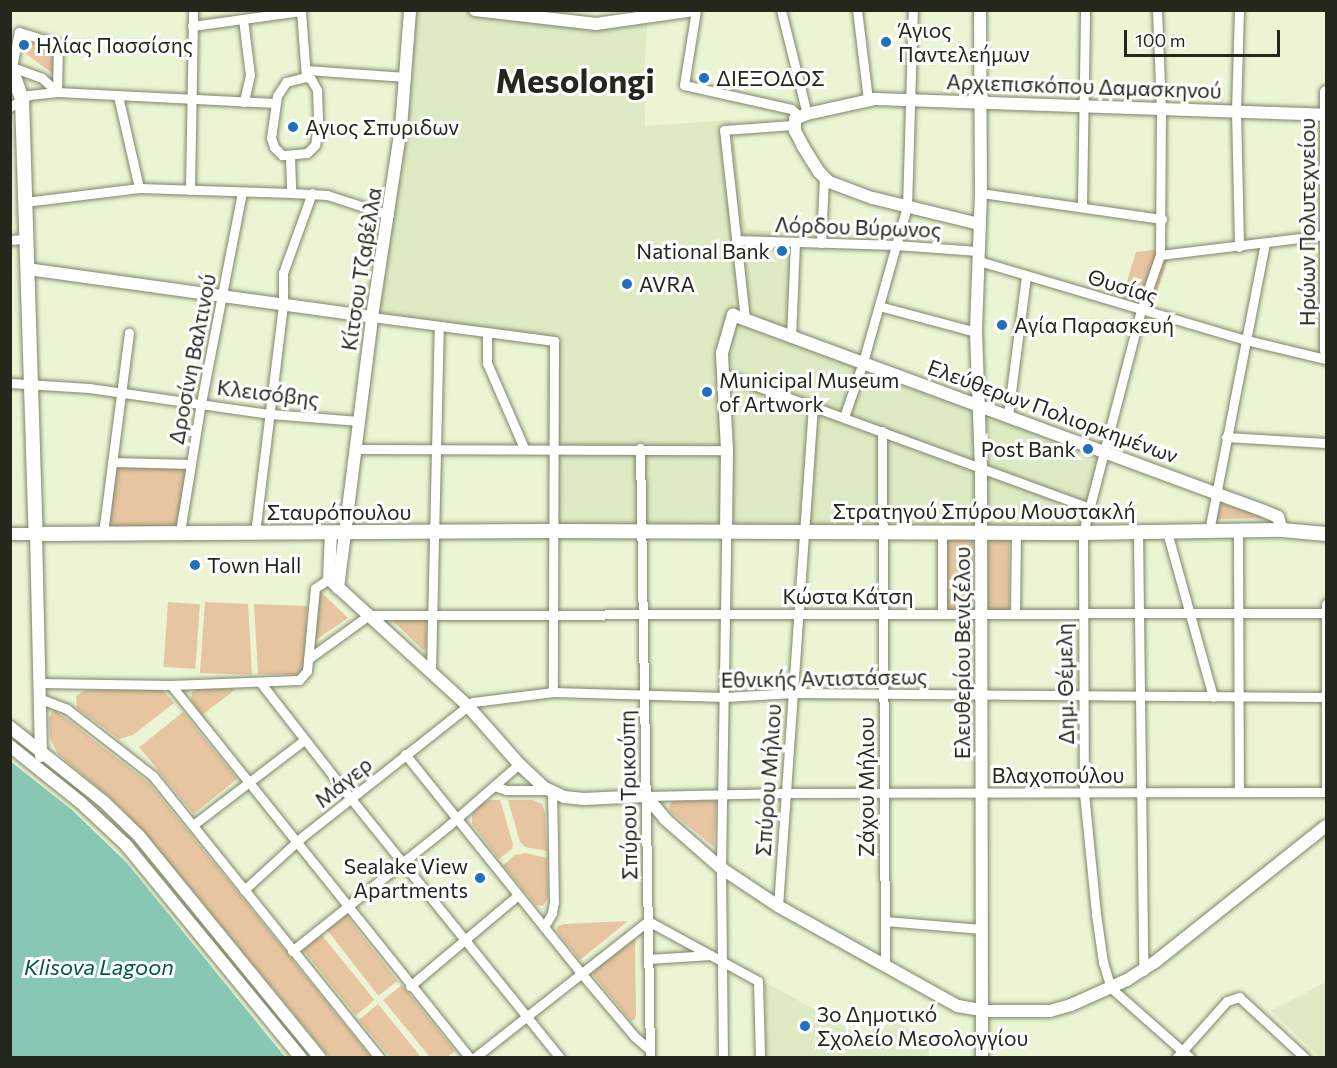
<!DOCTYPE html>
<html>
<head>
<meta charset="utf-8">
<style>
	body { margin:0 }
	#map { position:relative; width:1337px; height:1068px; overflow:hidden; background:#ebf5d4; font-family:Commissioner,sans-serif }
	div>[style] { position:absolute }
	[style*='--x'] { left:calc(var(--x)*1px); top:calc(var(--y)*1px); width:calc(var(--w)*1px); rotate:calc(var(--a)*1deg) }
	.built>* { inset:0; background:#deeac3 }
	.green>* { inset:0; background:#e7c5a0; transform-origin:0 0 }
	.water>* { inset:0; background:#89c7b5 }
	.roads { filter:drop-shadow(0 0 2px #7d8669) drop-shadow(0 0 2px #7d8669) }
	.minor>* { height:9px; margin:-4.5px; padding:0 4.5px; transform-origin:4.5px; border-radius:4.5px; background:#fff }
	.tertiary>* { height:12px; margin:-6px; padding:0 6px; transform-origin:6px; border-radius:6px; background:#fff }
	.secondary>* { height:14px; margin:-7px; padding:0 7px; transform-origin:7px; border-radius:7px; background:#fff }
	.dots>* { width:16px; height:16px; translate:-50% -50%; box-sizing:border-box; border:3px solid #fff; border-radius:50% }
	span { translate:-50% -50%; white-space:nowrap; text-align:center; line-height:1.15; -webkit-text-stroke:6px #fff; paint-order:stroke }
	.poi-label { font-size:21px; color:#24271b }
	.left { translate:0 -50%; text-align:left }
	.right { translate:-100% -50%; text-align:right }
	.street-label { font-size:21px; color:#24271b }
	.water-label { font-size:22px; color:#005948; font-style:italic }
	.town-label { font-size:33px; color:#24271b; font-weight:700 }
	.frame { position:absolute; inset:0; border:12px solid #24271b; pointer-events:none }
	.scale { position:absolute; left:1124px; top:30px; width:156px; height:27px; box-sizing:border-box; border:3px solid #24271b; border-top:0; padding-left:8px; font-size:18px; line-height:21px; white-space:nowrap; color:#24271b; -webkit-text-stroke:4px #fff; paint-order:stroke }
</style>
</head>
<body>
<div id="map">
	<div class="built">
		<i style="clip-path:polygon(407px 11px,488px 11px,595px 21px,648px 15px,644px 74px,645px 126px,731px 120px,746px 229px,798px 233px,795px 332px,1108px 447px,1087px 536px,549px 534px,550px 344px,369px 319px,398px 131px)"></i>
		<i style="clip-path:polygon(765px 982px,869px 1040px,880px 1015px,928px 1038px,929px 1057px,766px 1057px)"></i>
		<i style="clip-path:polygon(1326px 982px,1326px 1057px,1319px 1057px,1271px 1011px)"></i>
	</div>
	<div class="green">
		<i style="clip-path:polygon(22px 38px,54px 49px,53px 74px,18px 48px)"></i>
		<i style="clip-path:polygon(1153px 250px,1169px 255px,1152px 307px,1122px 298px,1136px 252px)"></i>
		<i style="clip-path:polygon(112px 462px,191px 464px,180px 532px,103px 533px)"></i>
		<i style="clip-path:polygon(1219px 499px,1266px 518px,1215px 519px)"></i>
		<i style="left:946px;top:536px;width:27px;height:74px"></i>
		<i style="left:986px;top:536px;width:23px;height:74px"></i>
		<i style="clip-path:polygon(319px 590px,348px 618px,314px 641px,316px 592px)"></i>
		<i style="left:168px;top:602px;width:32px;height:65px;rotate:4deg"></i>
		<i style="clip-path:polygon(205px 602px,248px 604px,252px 675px,200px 673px)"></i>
		<i style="clip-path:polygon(254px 604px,307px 606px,304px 675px,258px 674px)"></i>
		<i style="clip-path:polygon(426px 618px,426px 648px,423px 650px,391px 619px)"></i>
		<i style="clip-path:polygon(198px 689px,236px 689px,202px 715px,191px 700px,192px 692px)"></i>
		<i style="clip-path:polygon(86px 690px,163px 690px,174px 703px,133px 735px,119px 739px,77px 708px,76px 696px)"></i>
		<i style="clip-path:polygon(54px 709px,149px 783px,371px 1057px,329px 1057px,146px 834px,116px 803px,58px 754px,50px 738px,49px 718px)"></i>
		<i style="left:183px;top:712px;width:86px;height:56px;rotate:51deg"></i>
		<i style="clip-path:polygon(489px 800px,500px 800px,513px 844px,512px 849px,499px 859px,472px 824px,472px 815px,477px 807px)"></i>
		<i style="clip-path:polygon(508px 800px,533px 800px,542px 804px,545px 813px,547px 851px,525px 847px,520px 842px)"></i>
		<i style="clip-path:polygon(673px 801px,716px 801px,714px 847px,670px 811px,669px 806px)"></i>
		<i style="clip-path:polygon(525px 853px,547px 858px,548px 898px,543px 906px,536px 905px,503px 865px,515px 855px)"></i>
		<i style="left:345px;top:914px;width:85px;height:24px;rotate:52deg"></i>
		<i style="clip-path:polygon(628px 921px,580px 960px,557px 931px,558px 926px,564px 924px)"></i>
		<i style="left:321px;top:934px;width:85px;height:24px;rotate:51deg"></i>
		<i style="clip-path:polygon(635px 939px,636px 1014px,635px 1019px,631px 1021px,593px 975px,593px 971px)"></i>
		<i style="clip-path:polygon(402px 985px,455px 1051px,447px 1057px,430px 1057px,383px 1000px)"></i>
		<i style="clip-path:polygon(378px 1004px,421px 1057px,390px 1057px,359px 1020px)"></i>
	</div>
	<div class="water">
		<i style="clip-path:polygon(10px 761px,72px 810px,127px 863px,285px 1057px,11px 1057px)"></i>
	</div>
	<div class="roads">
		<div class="minor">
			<i style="--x:696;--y:10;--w:76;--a:99.1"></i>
			<i style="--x:684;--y:85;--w:110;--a:12.6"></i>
			<i style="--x:791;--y:109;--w:11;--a:41"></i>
			<i style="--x:781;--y:10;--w:107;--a:76"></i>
			<i style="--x:857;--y:10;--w:91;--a:83"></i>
			<i style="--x:1157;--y:10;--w:98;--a:87.7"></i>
			<i style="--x:1161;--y:108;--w:147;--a:90.4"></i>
			<i style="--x:1160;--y:255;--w:58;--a:109.1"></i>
			<i style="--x:1141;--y:310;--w:230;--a:104.6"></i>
			<i style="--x:1083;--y:533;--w:260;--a:89.8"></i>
			<i style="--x:1084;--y:793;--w:122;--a:84.3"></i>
			<i style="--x:1096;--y:914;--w:49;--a:81.7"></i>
			<i style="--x:1103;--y:962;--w:27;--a:73"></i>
			<i style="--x:1111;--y:988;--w:106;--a:41.5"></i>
			<i style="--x:1239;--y:10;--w:101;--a:91.7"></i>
			<i style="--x:1236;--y:111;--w:136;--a:88.7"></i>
			<i style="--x:243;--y:19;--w:56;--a:82.9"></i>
			<i style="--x:250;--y:75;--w:28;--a:103"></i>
			<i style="--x:192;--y:26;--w:110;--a:-7.8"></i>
			<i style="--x:301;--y:11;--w:66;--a:85.7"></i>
			<i style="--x:19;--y:32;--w:41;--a:17.1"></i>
			<i style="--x:58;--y:44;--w:48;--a:91.2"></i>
			<i style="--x:57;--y:92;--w:21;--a:-137"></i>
			<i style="--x:42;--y:78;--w:32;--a:-160"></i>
			<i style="--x:12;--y:67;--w:36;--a:-79"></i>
			<i style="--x:306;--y:70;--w:100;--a:4"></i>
			<i style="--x:306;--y:77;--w:5;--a:22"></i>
			<i style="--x:311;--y:79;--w:13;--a:61"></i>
			<i style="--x:317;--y:90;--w:32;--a:88"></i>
			<i style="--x:318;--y:122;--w:23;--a:97"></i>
			<i style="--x:315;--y:145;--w:11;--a:135"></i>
			<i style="--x:307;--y:153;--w:25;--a:175"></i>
			<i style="--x:282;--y:155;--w:11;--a:-135"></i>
			<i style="--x:274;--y:147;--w:9;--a:-108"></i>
			<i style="--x:271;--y:138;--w:42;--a:-81.9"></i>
			<i style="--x:277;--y:96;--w:17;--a:-57"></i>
			<i style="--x:286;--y:82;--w:21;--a:-14"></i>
			<i style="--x:118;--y:96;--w:94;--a:77.1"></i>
			<i style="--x:10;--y:107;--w:22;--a:-32"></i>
			<i style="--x:29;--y:95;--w:28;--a:-6"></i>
			<i style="--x:57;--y:92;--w:218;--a:2.9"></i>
			<i style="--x:290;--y:156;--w:37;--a:88"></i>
			<i style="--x:190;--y:190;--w:180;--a:-89"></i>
			<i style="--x:981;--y:193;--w:183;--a:8.2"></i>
			<i style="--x:25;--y:202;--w:115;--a:-7"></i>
			<i style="--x:139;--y:188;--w:152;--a:1.9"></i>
			<i style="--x:291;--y:193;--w:36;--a:3"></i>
			<i style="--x:327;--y:195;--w:65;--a:17.9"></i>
			<i style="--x:1082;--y:206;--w:196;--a:-89.1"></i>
			<i style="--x:10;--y:240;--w:16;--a:-4"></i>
			<i style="--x:736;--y:240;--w:160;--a:1.8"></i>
			<i style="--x:896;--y:245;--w:82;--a:4.2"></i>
			<i style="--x:821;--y:243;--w:65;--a:-87.4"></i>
			<i style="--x:1160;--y:255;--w:166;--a:-6.9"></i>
			<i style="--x:979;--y:261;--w:278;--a:16.5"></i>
			<i style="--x:1246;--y:340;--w:82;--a:13.4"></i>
			<i style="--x:879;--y:306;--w:100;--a:15"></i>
			<i style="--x:372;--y:317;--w:184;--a:7.5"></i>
			<i style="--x:554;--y:341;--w:351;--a:90.2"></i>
			<i style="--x:745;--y:319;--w:190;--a:-96.3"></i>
			<i style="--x:724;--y:130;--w:69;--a:-4.1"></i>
			<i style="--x:487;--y:334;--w:29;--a:90"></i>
			<i style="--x:487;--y:363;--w:93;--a:66.5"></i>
			<i style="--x:791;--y:338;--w:96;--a:-87.6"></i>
			<i style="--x:721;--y:373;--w:391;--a:20.1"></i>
			<i style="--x:10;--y:383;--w:79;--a:3.6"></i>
			<i style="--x:89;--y:388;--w:183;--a:8.2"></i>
			<i style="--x:270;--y:414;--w:89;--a:4.5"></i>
			<i style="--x:1008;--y:415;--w:140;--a:-82.6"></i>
			<i style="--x:844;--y:417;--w:58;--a:-70.9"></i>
			<i style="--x:863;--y:362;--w:161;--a:-74.2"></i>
			<i style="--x:907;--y:207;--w:197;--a:-88.3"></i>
			<i style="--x:882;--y:431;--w:533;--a:89.68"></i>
			<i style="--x:1226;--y:437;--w:100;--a:3.4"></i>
			<i style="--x:640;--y:448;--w:610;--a:89.06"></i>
			<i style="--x:355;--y:449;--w:372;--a:0.2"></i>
			<i style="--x:112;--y:462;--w:79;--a:1.5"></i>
			<i style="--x:1209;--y:531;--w:292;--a:-79"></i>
			<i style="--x:1238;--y:531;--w:261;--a:89.8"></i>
			<i style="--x:180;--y:532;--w:131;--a:-80.8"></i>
			<i style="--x:201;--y:403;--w:214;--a:-79"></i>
			<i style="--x:1138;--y:532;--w:439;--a:89.3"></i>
			<i style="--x:1167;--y:532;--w:171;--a:74.4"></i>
			<i style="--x:103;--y:533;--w:202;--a:-82.6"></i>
			<i style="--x:255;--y:533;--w:231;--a:-83"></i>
			<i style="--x:283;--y:304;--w:31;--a:-90"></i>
			<i style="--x:283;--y:273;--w:85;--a:-70.1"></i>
			<i style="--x:942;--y:533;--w:81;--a:90"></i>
			<i style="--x:1015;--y:614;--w:81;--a:-89.3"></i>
			<i style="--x:308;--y:659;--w:75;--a:-35.8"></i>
			<i style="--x:369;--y:615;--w:957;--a:-0.12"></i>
			<i style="--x:431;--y:671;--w:343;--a:-88.7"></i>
			<i style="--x:260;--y:682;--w:137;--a:52.1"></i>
			<i style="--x:344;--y:790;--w:344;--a:51.1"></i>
			<i style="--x:40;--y:683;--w:131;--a:0.9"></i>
			<i style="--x:171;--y:685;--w:128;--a:-2.2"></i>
			<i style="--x:299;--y:680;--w:12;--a:-48"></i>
			<i style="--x:307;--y:671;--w:83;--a:-84.5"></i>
			<i style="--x:315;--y:588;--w:17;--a:-33"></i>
			<i style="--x:171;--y:685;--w:478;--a:51.3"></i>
			<i style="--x:41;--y:699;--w:28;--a:21"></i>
			<i style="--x:67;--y:709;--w:109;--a:37.9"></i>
			<i style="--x:153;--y:776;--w:362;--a:51.2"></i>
			<i style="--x:405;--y:754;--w:281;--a:51.2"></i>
			<i style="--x:581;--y:973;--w:82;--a:49.9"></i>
			<i style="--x:634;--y:1036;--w:21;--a:41"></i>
			<i style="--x:494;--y:786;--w:13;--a:18"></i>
			<i style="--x:506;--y:790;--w:42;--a:0"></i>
			<i style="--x:646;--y:796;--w:140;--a:-1.2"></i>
			<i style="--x:786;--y:793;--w:540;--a:-0.11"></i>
			<i style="--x:1326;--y:792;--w:188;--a:-90"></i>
			<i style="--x:193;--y:825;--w:140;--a:-37.4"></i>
			<i style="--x:244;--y:890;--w:79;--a:-42.4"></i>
			<i style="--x:302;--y:837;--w:218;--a:-38.3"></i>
			<i style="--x:473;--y:702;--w:81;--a:-7.1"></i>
			<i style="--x:553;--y:692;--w:172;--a:1.7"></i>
			<i style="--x:725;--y:697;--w:68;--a:-3.4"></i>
			<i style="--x:793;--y:693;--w:533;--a:0.43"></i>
			<i style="--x:778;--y:906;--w:501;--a:-86"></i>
			<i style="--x:885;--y:921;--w:97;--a:4.7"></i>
			<i style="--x:544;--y:927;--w:16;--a:-60"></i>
			<i style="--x:552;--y:913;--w:11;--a:-80"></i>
			<i style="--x:554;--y:902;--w:110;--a:-91"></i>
			<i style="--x:292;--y:951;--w:200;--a:-38.7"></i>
			<i style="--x:448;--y:826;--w:94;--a:-41.1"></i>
			<i style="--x:648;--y:959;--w:63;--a:-3.6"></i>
			<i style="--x:410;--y:986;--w:141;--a:-40.1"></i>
			<i style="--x:474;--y:1058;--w:221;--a:-38.2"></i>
			<i style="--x:648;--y:921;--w:125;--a:28.6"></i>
			<i style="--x:758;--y:981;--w:77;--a:88.5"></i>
			<i style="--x:723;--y:1058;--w:190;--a:-90.6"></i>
			<i style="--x:721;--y:868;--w:336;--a:-89.1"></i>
			<i style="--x:1176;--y:1058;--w:76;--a:-48.2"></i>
			<i style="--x:1227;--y:1001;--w:13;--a:-18"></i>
			<i style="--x:1239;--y:997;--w:90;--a:42.7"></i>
		</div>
		<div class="tertiary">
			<i style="--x:475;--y:10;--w:122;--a:6.6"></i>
			<i style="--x:596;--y:24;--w:99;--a:-8.1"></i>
			<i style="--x:980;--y:10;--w:183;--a:89.7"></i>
			<i style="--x:981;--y:193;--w:139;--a:92.1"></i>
			<i style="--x:976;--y:332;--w:135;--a:87.9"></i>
			<i style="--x:981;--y:467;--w:591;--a:89.9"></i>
			<i style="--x:1326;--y:92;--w:259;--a:90"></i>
			<i style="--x:979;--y:224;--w:110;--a:-166.3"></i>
			<i style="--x:872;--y:198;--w:46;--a:-159.6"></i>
			<i style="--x:829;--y:182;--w:14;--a:-135"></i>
			<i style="--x:819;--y:172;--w:31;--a:-122"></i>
			<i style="--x:803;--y:146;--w:17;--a:-118"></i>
			<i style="--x:795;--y:131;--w:12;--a:-90"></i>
			<i style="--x:795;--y:119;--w:13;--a:-23"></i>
			<i style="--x:807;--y:114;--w:70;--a:-12.4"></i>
			<i style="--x:875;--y:99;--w:451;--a:2"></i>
			<i style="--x:27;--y:269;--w:348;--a:7.9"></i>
			<i style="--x:331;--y:532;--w:47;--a:92.4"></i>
			<i style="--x:329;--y:579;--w:187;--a:42.4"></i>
			<i style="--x:467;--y:705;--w:79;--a:48.6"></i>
			<i style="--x:519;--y:764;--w:35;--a:43"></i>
			<i style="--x:545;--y:788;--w:21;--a:25"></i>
			<i style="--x:564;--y:797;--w:20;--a:6"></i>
			<i style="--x:584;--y:799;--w:62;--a:-2.8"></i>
			<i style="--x:646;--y:796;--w:30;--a:50"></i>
			<i style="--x:665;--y:819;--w:74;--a:41.2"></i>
			<i style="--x:721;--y:868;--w:69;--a:33.7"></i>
			<i style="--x:778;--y:906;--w:206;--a:29.1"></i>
			<i style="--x:958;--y:1006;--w:28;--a:10"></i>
			<i style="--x:986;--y:1011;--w:64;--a:0"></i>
			<i style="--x:1050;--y:1011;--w:22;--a:-16"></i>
			<i style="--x:1071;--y:1005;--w:61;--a:-24.1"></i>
			<i style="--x:1127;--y:980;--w:33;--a:-33"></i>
			<i style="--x:1155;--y:962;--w:218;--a:-38.5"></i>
			<i style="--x:726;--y:532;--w:82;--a:-89.3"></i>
			<i style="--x:727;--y:450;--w:97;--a:-93"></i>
			<i style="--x:722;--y:353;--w:40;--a:-74"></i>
			<i style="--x:733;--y:315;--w:566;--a:20.26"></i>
			<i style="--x:1264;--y:511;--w:15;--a:23"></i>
			<i style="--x:1278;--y:517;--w:14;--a:73"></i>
			<i style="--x:10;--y:534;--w:26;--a:0"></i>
			<i style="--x:36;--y:534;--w:222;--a:88.7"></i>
			<i style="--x:338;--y:588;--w:273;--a:-82.8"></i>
			<i style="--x:372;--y:317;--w:191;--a:-81.3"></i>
			<i style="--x:401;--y:128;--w:118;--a:-85.6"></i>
			<i style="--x:10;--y:727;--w:120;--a:38.6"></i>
			<i style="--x:104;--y:802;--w:49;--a:44.2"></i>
			<i style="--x:139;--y:836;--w:286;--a:50.8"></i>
			<i style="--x:10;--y:746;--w:90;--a:38.7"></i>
			<i style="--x:80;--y:802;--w:63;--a:43.1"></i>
			<i style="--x:126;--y:845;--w:276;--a:50.6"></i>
		</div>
		<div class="secondary">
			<i style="--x:10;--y:66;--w:35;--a:70"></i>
			<i style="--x:22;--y:99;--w:435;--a:88.2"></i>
			<i style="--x:36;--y:534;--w:517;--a:-0.33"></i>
			<i style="--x:553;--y:531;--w:530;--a:0.22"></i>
			<i style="--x:1083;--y:533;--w:199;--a:-0.9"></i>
			<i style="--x:1282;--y:530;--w:44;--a:5.2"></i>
		</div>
	</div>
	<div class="dots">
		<i style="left:886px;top:42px;background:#226fbe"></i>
		<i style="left:24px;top:45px;background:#226fbe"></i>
		<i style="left:704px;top:78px;background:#226fbe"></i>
		<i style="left:293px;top:127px;background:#226fbe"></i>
		<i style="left:782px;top:251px;background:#226fbe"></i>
		<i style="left:627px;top:284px;background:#226fbe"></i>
		<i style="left:1002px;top:325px;background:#226fbe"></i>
		<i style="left:707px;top:392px;background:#226fbe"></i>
		<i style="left:1088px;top:449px;background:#226fbe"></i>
		<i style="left:195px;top:565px;background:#226fbe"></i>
		<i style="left:480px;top:878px;background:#226fbe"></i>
		<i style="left:805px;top:1026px;background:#226fbe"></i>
	</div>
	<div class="poi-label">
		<span class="left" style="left:898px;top:42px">Άγιος<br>Παντελεήμων</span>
		<span class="left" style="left:36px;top:45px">Ηλίας Πασσίσης</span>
		<span class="left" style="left:716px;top:78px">ΔΙΕΞΟΔΟΣ</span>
		<span class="left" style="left:305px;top:127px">Αγιος Σπυριδων</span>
		<span class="right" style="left:770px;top:251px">National Bank</span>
		<span class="left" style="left:639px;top:284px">AVRA</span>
		<span class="left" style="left:1014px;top:325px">Αγία Παρασκευή</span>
		<span class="left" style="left:719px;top:392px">Municipal Museum<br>of Artwork</span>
		<span class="right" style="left:1076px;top:449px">Post Bank</span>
		<span class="left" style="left:207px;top:565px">Town Hall</span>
		<span class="right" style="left:468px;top:878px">Sealake View<br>Apartments</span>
		<span class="left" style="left:817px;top:1026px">3ο Δημοτικό<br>Σχολείο Μεσολογγίου</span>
	</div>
	<div class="street-label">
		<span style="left:1084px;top:86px;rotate:2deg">Αρχιεπισκόπου Δαμασκηνού</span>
		<span style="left:1307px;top:222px;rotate:-90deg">Ηρώων Πολυτεχνείου</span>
		<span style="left:858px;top:227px;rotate:2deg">Λόρδου Βύρωνος</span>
		<span style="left:361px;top:269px;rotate:-81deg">Κίτσου Τζαβέλλα</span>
		<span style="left:1123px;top:286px;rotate:17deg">Θυσίας</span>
		<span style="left:192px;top:359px;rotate:-79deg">Δροσίνη Βαλτινού</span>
		<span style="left:268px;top:393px;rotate:7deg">Κλεισόβης</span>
		<span style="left:1053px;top:411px;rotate:20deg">Ελεύθερων Πολιορκημένων</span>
		<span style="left:984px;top:511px">Στρατηγού Σπύρου Μουστακλή</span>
		<span style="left:339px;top:512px">Σταυρόπουλου</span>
		<span style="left:848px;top:596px">Κώστα Κάτση</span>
		<span style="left:962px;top:653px;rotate:-90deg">Ελευθερίου Βενιζέλου</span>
		<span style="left:824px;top:678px;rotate:-1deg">Εθνικής Αντιστάσεως</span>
		<span style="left:1065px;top:684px;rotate:-91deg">Δημ. Θέμελη</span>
		<span style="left:1058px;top:775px">Βλαχοπούλου</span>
		<span style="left:768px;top:780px;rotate:-86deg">Σπύρου Μήλιου</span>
		<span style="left:343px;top:782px;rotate:-39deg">Μάγερ</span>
		<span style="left:866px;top:787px;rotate:-90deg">Ζάχου Μήλιου</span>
		<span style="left:628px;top:795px;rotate:-91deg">Σπύρου Τρικούπη</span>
	</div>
	<div class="water-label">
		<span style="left:99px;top:967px">Klisova Lagoon</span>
	</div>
	<div class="town-label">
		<span style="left:575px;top:80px">Mesolongi</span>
	</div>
	<div class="frame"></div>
	<div class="scale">100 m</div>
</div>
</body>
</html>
